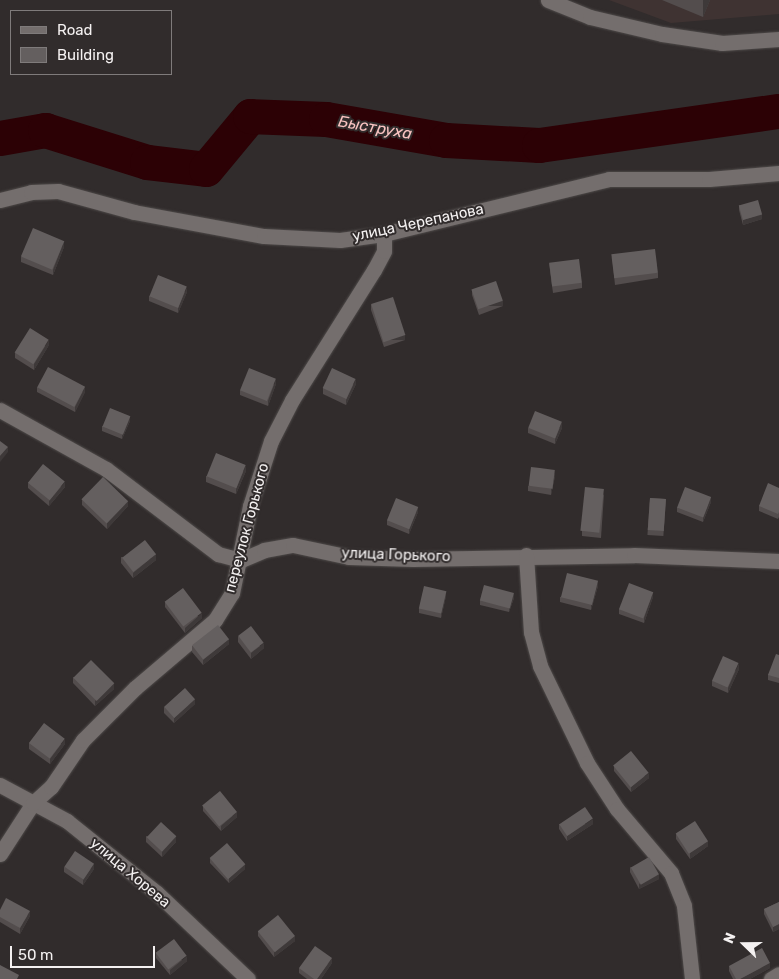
<!DOCTYPE html>
<html>
<head>
<meta charset="utf-8">
<style>
	body { margin:0 }
	#map { position:relative; width:779px; height:979px; overflow:hidden; background:#312c2c; font-family:Rubik,sans-serif }
	div>[style] { position:absolute }
	[style*='--x'] { left:calc(var(--x)*1px); top:calc(var(--y)*1px); width:calc(var(--w)*1px); rotate:calc(var(--a)*1deg) }
	.built>* { inset:0; background:#3f3332 }
	.river>* { height:35px; margin:-17.5px; padding:0 17.5px; transform-origin:17.5px; border-radius:17.5px; background:#2c0105 }
	.roads { filter:drop-shadow(0 0 1px #4e4a49) drop-shadow(0 0 1px #4e4a49) }
	.minor>* { height:15px; margin:-7.5px; padding:0 7.5px; transform-origin:7.5px; border-radius:7.5px; background:#746e6d }
	.wall>* { inset:0; background:#534d4d; transform-origin:0 0 }
	.shaded-wall>* { inset:0; background:#3e3939; transform-origin:0 0 }
	.building>* { inset:0; background:#645f5f; transform-origin:0 0 }
	span { translate:-50% -50%; white-space:nowrap; text-align:center; line-height:1.15; -webkit-text-stroke:4px #312c2c; paint-order:stroke }
	.street-label { font-size:15px; color:#f4f1f1 }
	.water-label { font-size:16px; color:#f9c3c1; font-style:italic }
	.legend { position:absolute; left:10px; top:10px; width:162px; height:65px; box-sizing:border-box; background:#312c2c; border:1px solid #7f7b7b; margin:0; padding:6px 9px; list-style:none; font-size:15px; color:#f4f1f1 }
	.legend li { display:flex; align-items:center; gap:10px; height:25px }
	.legend b { width:25px; border:1px solid #7f7b7b }
	.north { position:absolute; left:719px; top:919px; width:50px; height:50px; -webkit-text-stroke:4px #312c2c; paint-order:stroke; rotate:292deg; font-size:14px; font-weight:700; line-height:20px; text-align:center; color:#f4f1f1 }
	.north::after { content:''; display:block; margin:auto; width:18px; height:22px; background:#f4f1f1; clip-path:polygon(50% 0,100% 100%,50% 72%,0 100%) }
	.scale { position:absolute; left:10px; top:946px; width:145px; height:22px; box-sizing:border-box; border:2px solid #f4f1f1; border-top:0; padding-left:6px; font-size:15px; line-height:18px; white-space:nowrap; color:#f4f1f1; -webkit-text-stroke:4px #312c2c; paint-order:stroke }
</style>
</head>
<body>
<div id="map">
	<div class="built">
		<i style="clip-path:polygon(609px 0,779px 0,779px 14px,671px 23px)"></i>
	</div>
	<div class="river">
		<i style="--x:0;--y:138;--w:46;--a:-10.1"></i>
		<i style="--x:45;--y:130;--w:107;--a:17.4"></i>
		<i style="--x:147;--y:162;--w:59;--a:6.8"></i>
		<i style="--x:206;--y:169;--w:69;--a:-50.3"></i>
		<i style="--x:250;--y:116;--w:76;--a:2.3"></i>
		<i style="--x:326;--y:119;--w:122;--a:9.9"></i>
		<i style="--x:446;--y:140;--w:93;--a:3.1"></i>
		<i style="--x:539;--y:145;--w:242;--a:-8.1"></i>
	</div>
	<div class="roads">
		<div class="minor">
			<i style="--x:548;--y:0;--w:45;--a:22"></i>
			<i style="--x:590;--y:17;--w:74;--a:13.3"></i>
			<i style="--x:662;--y:34;--w:61;--a:8.5"></i>
			<i style="--x:722;--y:43;--w:57;--a:-4"></i>
			<i style="--x:0;--y:200;--w:32;--a:-14"></i>
			<i style="--x:31;--y:192;--w:27;--a:-2"></i>
			<i style="--x:58;--y:191;--w:79;--a:15.4"></i>
			<i style="--x:134;--y:212;--w:132;--a:10.5"></i>
			<i style="--x:264;--y:236;--w:76;--a:3"></i>
			<i style="--x:340;--y:240;--w:44;--a:-7.8"></i>
			<i style="--x:384;--y:234;--w:232;--a:-13.7"></i>
			<i style="--x:609;--y:179;--w:100;--a:0"></i>
			<i style="--x:709;--y:179;--w:70;--a:-4.9"></i>
			<i style="--x:0;--y:410;--w:121;--a:29.1"></i>
			<i style="--x:106;--y:469;--w:141;--a:37.2"></i>
			<i style="--x:218;--y:554;--w:24;--a:15"></i>
			<i style="--x:241;--y:560;--w:25;--a:-23"></i>
			<i style="--x:264;--y:550;--w:29;--a:-10"></i>
			<i style="--x:293;--y:545;--w:57;--a:12.1"></i>
			<i style="--x:349;--y:557;--w:64;--a:1.8"></i>
			<i style="--x:413;--y:559;--w:221;--a:-1"></i>
			<i style="--x:634;--y:555;--w:145;--a:2.4"></i>
			<i style="--x:526;--y:555;--w:77;--a:86.3"></i>
			<i style="--x:531;--y:632;--w:35;--a:75"></i>
			<i style="--x:540;--y:666;--w:108;--a:64.1"></i>
			<i style="--x:587;--y:763;--w:55;--a:56.9"></i>
			<i style="--x:617;--y:809;--w:84;--a:49.8"></i>
			<i style="--x:671;--y:873;--w:35;--a:68"></i>
			<i style="--x:684;--y:906;--w:73;--a:83.7"></i>
			<i style="--x:0;--y:785;--w:76;--a:28.2"></i>
			<i style="--x:67;--y:821;--w:115;--a:38.7"></i>
			<i style="--x:157;--y:893;--w:125;--a:43.4"></i>
			<i style="--x:0;--y:854;--w:61;--a:-57.1"></i>
			<i style="--x:33;--y:803;--w:24;--a:-42"></i>
			<i style="--x:51;--y:787;--w:57;--a:-55.8"></i>
			<i style="--x:83;--y:740;--w:74;--a:-45"></i>
			<i style="--x:135;--y:688;--w:105;--a:-40.4"></i>
			<i style="--x:215;--y:620;--w:32;--a:-58"></i>
			<i style="--x:232;--y:593;--w:89;--a:-78.3"></i>
			<i style="--x:250;--y:506;--w:68;--a:-72.1"></i>
			<i style="--x:271;--y:441;--w:46;--a:-62.9"></i>
			<i style="--x:292;--y:400;--w:154;--a:-57.8"></i>
			<i style="--x:374;--y:270;--w:21;--a:-62"></i>
			<i style="--x:384;--y:251;--w:17;--a:-90"></i>
			<i style="--x:771;--y:979;--w:9;--a:-32"></i>
		</div>
	</div>
	<div class="wall">
		<i style="clip-path:polygon(662px 0,710px 0,703px 17px)"></i>
		<i style="clip-path:polygon(739px 205px,762px 219px,743px 225px,739px 210px)"></i>
		<i style="clip-path:polygon(64px 247px,53px 275px,21px 262px,21px 257px)"></i>
		<i style="clip-path:polygon(612px 256px,658px 273px,658px 278px,615px 285px)"></i>
		<i style="clip-path:polygon(549px 263px,582px 283px,582px 288px,553px 293px)"></i>
		<i style="clip-path:polygon(472px 290px,503px 306px,479px 315px,472px 295px)"></i>
		<i style="clip-path:polygon(187px 292px,178px 313px,149px 301px,149px 296px)"></i>
		<i style="clip-path:polygon(371px 304px,405px 340px,384px 347px,371px 310px)"></i>
		<i style="clip-path:polygon(49px 345px,34px 370px,15px 358px,15px 353px)"></i>
		<i style="clip-path:polygon(276px 384px,268px 406px,240px 395px,240px 390px)"></i>
		<i style="clip-path:polygon(356px 384px,346px 405px,323px 394px,323px 388px)"></i>
		<i style="clip-path:polygon(37px 387px,85px 392px,75px 412px,37px 392px)"></i>
		<i style="clip-path:polygon(130px 421px,122px 439px,102px 431px,102px 426px)"></i>
		<i style="clip-path:polygon(528px 428px,562px 428px,555px 444px,528px 433px)"></i>
		<i style="clip-path:polygon(246px 471px,236px 494px,206px 482px,206px 476px)"></i>
		<i style="clip-path:polygon(555px 476px,551px 495px,528px 491px,528px 486px)"></i>
		<i style="clip-path:polygon(28px 483px,65px 487px,49px 506px,28px 488px)"></i>
		<i style="clip-path:polygon(779px 488px,779px 517px,778px 519px,759px 511px,759px 506px)"></i>
		<i style="clip-path:polygon(604px 494px,601px 538px,582px 536px,582px 531px)"></i>
		<i style="left:650px;top:498px;width:16px;height:37px;rotate:4deg"></i>
		<i style="clip-path:polygon(82px 500px,128px 506px,107px 529px,82px 505px)"></i>
		<i style="clip-path:polygon(711px 502px,703px 522px,677px 512px,677px 507px)"></i>
		<i style="clip-path:polygon(418px 512px,409px 534px,387px 525px,387px 520px)"></i>
		<i style="clip-path:polygon(121px 557px,156px 560px,133px 578px,121px 563px)"></i>
		<i style="clip-path:polygon(598px 586px,591px 610px,560px 602px,560px 597px)"></i>
		<i style="clip-path:polygon(446px 596px,441px 618px,419px 613px,419px 608px)"></i>
		<i style="clip-path:polygon(653px 597px,644px 623px,619px 614px,619px 609px)"></i>
		<i style="clip-path:polygon(514px 598px,509px 612px,480px 605px,480px 600px)"></i>
		<i style="clip-path:polygon(165px 602px,202px 618px,185px 633px,165px 607px)"></i>
		<i style="clip-path:polygon(238px 636px,264px 648px,251px 659px,238px 642px)"></i>
		<i style="clip-path:polygon(229px 644px,203px 665px,192px 652px,192px 646px)"></i>
		<i style="clip-path:polygon(779px 655px,779px 683px,768px 680px,768px 675px)"></i>
		<i style="clip-path:polygon(739px 669px,728px 693px,712px 686px,712px 681px)"></i>
		<i style="clip-path:polygon(73px 677px,114px 689px,95px 706px,73px 683px)"></i>
		<i style="clip-path:polygon(195px 704px,174px 723px,164px 713px,164px 707px)"></i>
		<i style="clip-path:polygon(29px 743px,65px 744px,50px 764px,29px 749px)"></i>
		<i style="clip-path:polygon(614px 766px,649px 778px,631px 792px,614px 771px)"></i>
		<i style="clip-path:polygon(203px 806px,237px 817px,221px 831px,203px 811px)"></i>
		<i style="clip-path:polygon(559px 824px,593px 824px,567px 841px,559px 829px)"></i>
		<i style="clip-path:polygon(676px 834px,708px 846px,690px 859px,676px 839px)"></i>
		<i style="clip-path:polygon(146px 836px,176px 842px,162px 857px,146px 842px)"></i>
		<i style="clip-path:polygon(210px 858px,245px 869px,229px 883px,210px 863px)"></i>
		<i style="clip-path:polygon(64px 867px,94px 869px,83px 885px,64px 872px)"></i>
		<i style="clip-path:polygon(630px 867px,659px 879px,639px 889px,630px 872px)"></i>
		<i style="clip-path:polygon(779px 902px,779px 929px,773px 932px,764px 914px,764px 909px)"></i>
		<i style="clip-path:polygon(0 910px,30px 916px,20px 934px,0 922px)"></i>
		<i style="clip-path:polygon(258px 931px,295px 941px,274px 957px,258px 936px)"></i>
		<i style="clip-path:polygon(156px 953px,187px 961px,170px 975px,156px 958px)"></i>
		<i style="clip-path:polygon(332px 963px,321px 979px,307px 979px,299px 973px,299px 968px)"></i>
		<i style="clip-path:polygon(729px 966px,770px 968px,750px 979px,733px 979px,729px 971px)"></i>
	</div>
	<div class="shaded-wall">
		<i style="clip-path:polygon(703px 0,710px 0,703px 17px)"></i>
		<i style="clip-path:polygon(762px 214px,762px 219px,743px 225px,743px 220px)"></i>
		<i style="clip-path:polygon(64px 241px,64px 247px,53px 275px,53px 270px)"></i>
		<i style="clip-path:polygon(187px 287px,187px 292px,178px 313px,178px 308px)"></i>
		<i style="left:503px;top:301px;width:5px;height:26px;rotate:90deg"></i>
		<i style="left:405px;top:335px;width:5px;height:22px;rotate:90deg"></i>
		<i style="clip-path:polygon(49px 340px,49px 345px,34px 370px,34px 364px)"></i>
		<i style="clip-path:polygon(276px 379px,276px 384px,268px 406px,268px 401px)"></i>
		<i style="clip-path:polygon(356px 379px,356px 384px,346px 405px,346px 400px)"></i>
		<i style="clip-path:polygon(85px 387px,85px 392px,75px 412px,75px 407px)"></i>
		<i style="clip-path:polygon(130px 416px,130px 421px,122px 439px,122px 434px)"></i>
		<i style="clip-path:polygon(562px 422px,562px 428px,555px 444px,555px 439px)"></i>
		<i style="clip-path:polygon(8px 447px,8px 452px,0 462px,0 456px)"></i>
		<i style="clip-path:polygon(246px 465px,246px 471px,236px 494px,236px 489px)"></i>
		<i style="clip-path:polygon(555px 470px,555px 476px,551px 495px,551px 490px)"></i>
		<i style="clip-path:polygon(65px 482px,65px 487px,49px 506px,49px 501px)"></i>
		<i style="clip-path:polygon(711px 497px,711px 502px,703px 522px,703px 517px)"></i>
		<i style="clip-path:polygon(128px 501px,128px 506px,107px 529px,107px 523px)"></i>
		<i style="clip-path:polygon(418px 507px,418px 512px,409px 534px,409px 529px)"></i>
		<i style="clip-path:polygon(156px 554px,156px 560px,133px 578px,133px 573px)"></i>
		<i style="clip-path:polygon(598px 581px,598px 586px,591px 610px,591px 605px)"></i>
		<i style="clip-path:polygon(446px 591px,446px 596px,441px 618px,441px 613px)"></i>
		<i style="clip-path:polygon(653px 592px,653px 597px,644px 623px,644px 618px)"></i>
		<i style="clip-path:polygon(514px 593px,514px 598px,509px 612px,509px 607px)"></i>
		<i style="clip-path:polygon(202px 613px,202px 618px,185px 633px,185px 628px)"></i>
		<i style="clip-path:polygon(229px 639px,229px 644px,203px 665px,203px 660px)"></i>
		<i style="clip-path:polygon(264px 643px,264px 648px,251px 659px,251px 653px)"></i>
		<i style="clip-path:polygon(739px 663px,739px 669px,728px 693px,728px 688px)"></i>
		<i style="clip-path:polygon(114px 683px,114px 689px,95px 706px,95px 701px)"></i>
		<i style="clip-path:polygon(195px 699px,195px 704px,174px 723px,174px 718px)"></i>
		<i style="clip-path:polygon(65px 739px,65px 744px,50px 764px,50px 759px)"></i>
		<i style="clip-path:polygon(649px 773px,649px 778px,631px 792px,631px 787px)"></i>
		<i style="clip-path:polygon(237px 812px,237px 817px,221px 831px,221px 826px)"></i>
		<i style="clip-path:polygon(593px 819px,593px 824px,567px 841px,567px 836px)"></i>
		<i style="clip-path:polygon(176px 836px,176px 842px,162px 857px,162px 851px)"></i>
		<i style="clip-path:polygon(708px 841px,708px 846px,690px 859px,690px 853px)"></i>
		<i style="clip-path:polygon(94px 864px,94px 869px,83px 885px,83px 880px)"></i>
		<i style="clip-path:polygon(245px 864px,245px 869px,229px 883px,229px 878px)"></i>
		<i style="clip-path:polygon(659px 874px,659px 879px,639px 889px,639px 884px)"></i>
		<i style="clip-path:polygon(30px 911px,30px 916px,20px 934px,20px 928px)"></i>
		<i style="clip-path:polygon(779px 924px,779px 929px,773px 932px,773px 927px)"></i>
		<i style="clip-path:polygon(295px 936px,295px 941px,274px 957px,274px 951px)"></i>
		<i style="clip-path:polygon(187px 956px,187px 961px,170px 975px,170px 970px)"></i>
		<i style="clip-path:polygon(332px 958px,332px 963px,321px 979px,317px 979px)"></i>
		<i style="clip-path:polygon(770px 963px,770px 968px,750px 979px,740px 979px)"></i>
	</div>
	<div class="building">
		<i style="left:758px;top:200px;width:15px;height:20px;rotate:74deg"></i>
		<i style="left:33px;top:228px;width:34px;height:31px;rotate:23deg"></i>
		<i style="left:655px;top:249px;width:24px;height:44px;rotate:83deg"></i>
		<i style="left:579px;top:259px;width:24px;height:30px;rotate:83deg"></i>
		<i style="left:158px;top:275px;width:31px;height:23px;rotate:22deg"></i>
		<i style="left:496px;top:281px;width:21px;height:26px;rotate:71deg"></i>
		<i style="left:393px;top:297px;width:40px;height:23px;rotate:72deg"></i>
		<i style="left:30px;top:328px;width:22px;height:29px;rotate:32deg"></i>
		<i style="left:48px;top:367px;width:42px;height:23px;rotate:28deg"></i>
		<i style="left:249px;top:368px;width:29px;height:24px;rotate:22deg"></i>
		<i style="left:332px;top:368px;width:26px;height:22px;rotate:25deg"></i>
		<i style="left:110px;top:408px;width:22px;height:20px;rotate:22deg"></i>
		<i style="left:535px;top:411px;width:29px;height:18px;rotate:22deg"></i>
		<i style="clip-path:polygon(0 441px,8px 447px,0 456px)"></i>
		<i style="left:216px;top:453px;width:32px;height:25px;rotate:22deg"></i>
		<i style="left:43px;top:464px;width:28px;height:24px;rotate:39deg"></i>
		<i style="left:531px;top:467px;width:24px;height:19px;rotate:7deg"></i>
		<i style="left:103px;top:477px;width:35px;height:31px;rotate:44deg"></i>
		<i style="clip-path:polygon(768px 483px,779px 488px,779px 512px,778px 514px,759px 506px)"></i>
		<i style="left:585px;top:487px;width:19px;height:44px;rotate:6deg"></i>
		<i style="left:685px;top:487px;width:28px;height:22px;rotate:21deg"></i>
		<i style="left:396px;top:498px;width:24px;height:24px;rotate:22deg"></i>
		<i style="left:650px;top:498px;width:16px;height:32px;rotate:4deg"></i>
		<i style="left:145px;top:540px;width:18px;height:29px;rotate:52deg"></i>
		<i style="left:567px;top:573px;width:32px;height:25px;rotate:14deg"></i>
		<i style="left:629px;top:583px;width:26px;height:28px;rotate:21deg"></i>
		<i style="left:484px;top:585px;width:31px;height:16px;rotate:15deg"></i>
		<i style="left:424px;top:586px;width:23px;height:23px;rotate:13deg"></i>
		<i style="left:183px;top:588px;width:31px;height:23px;rotate:53deg"></i>
		<i style="left:218px;top:625px;width:18px;height:33px;rotate:52deg"></i>
		<i style="left:251px;top:626px;width:21px;height:16px;rotate:53deg"></i>
		<i style="clip-path:polygon(776px 654px,779px 655px,779px 678px,768px 675px)"></i>
		<i style="left:723px;top:656px;width:17px;height:27px;rotate:24deg"></i>
		<i style="left:91px;top:660px;width:33px;height:25px;rotate:45deg"></i>
		<i style="left:185px;top:688px;width:15px;height:28px;rotate:48deg"></i>
		<i style="left:44px;top:723px;width:26px;height:25px;rotate:37deg"></i>
		<i style="left:631px;top:751px;width:28px;height:23px;rotate:51deg"></i>
		<i style="left:220px;top:791px;width:27px;height:23px;rotate:51deg"></i>
		<i style="left:585px;top:807px;width:14px;height:31px;rotate:56deg"></i>
		<i style="left:695px;top:821px;width:24px;height:23px;rotate:57deg"></i>
		<i style="left:161px;top:822px;width:21px;height:21px;rotate:43deg"></i>
		<i style="left:227px;top:843px;width:28px;height:23px;rotate:49deg"></i>
		<i style="left:75px;top:851px;width:23px;height:19px;rotate:34deg"></i>
		<i style="left:649px;top:857px;width:20px;height:21px;rotate:60deg"></i>
		<i style="clip-path:polygon(6px 898px,30px 911px,20px 928px,0 917px,0 910px)"></i>
		<i style="clip-path:polygon(779px 902px,779px 924px,773px 927px,764px 909px)"></i>
		<i style="left:278px;top:915px;width:27px;height:26px;rotate:51deg"></i>
		<i style="left:174px;top:939px;width:21px;height:23px;rotate:53deg"></i>
		<i style="clip-path:polygon(315px 946px,332px 958px,317px 979px,314px 979px,299px 968px)"></i>
		<i style="clip-path:polygon(762px 948px,770px 963px,740px 979px,736px 979px,729px 966px)"></i>
		<i style="clip-path:polygon(0 965px,19px 975px,17px 979px,0 979px)"></i>
	</div>
	<div class="street-label">
		<span style="left:418px;top:223px;rotate:-12deg">улица Черепанова</span>
		<span style="left:247px;top:528px;rotate:-75deg">переулок Горького</span>
		<span style="left:396px;top:555px;rotate:2deg">улица Горького</span>
		<span style="left:130px;top:873px;rotate:40deg">улица Хорева</span>
	</div>
	<div class="water-label">
		<span style="left:375px;top:128px;rotate:10deg">Быструха</span>
	</div>
	<ul class="legend">
	<li><b style="height:6px;background:#746e6d"></b>Road</li>
	<li><b style="height:14px;background:#645f5f"></b>Building</li>
	</ul>
	<div class="north">N</div>
	<div class="scale">50 m</div>
</div>
</body>
</html>
